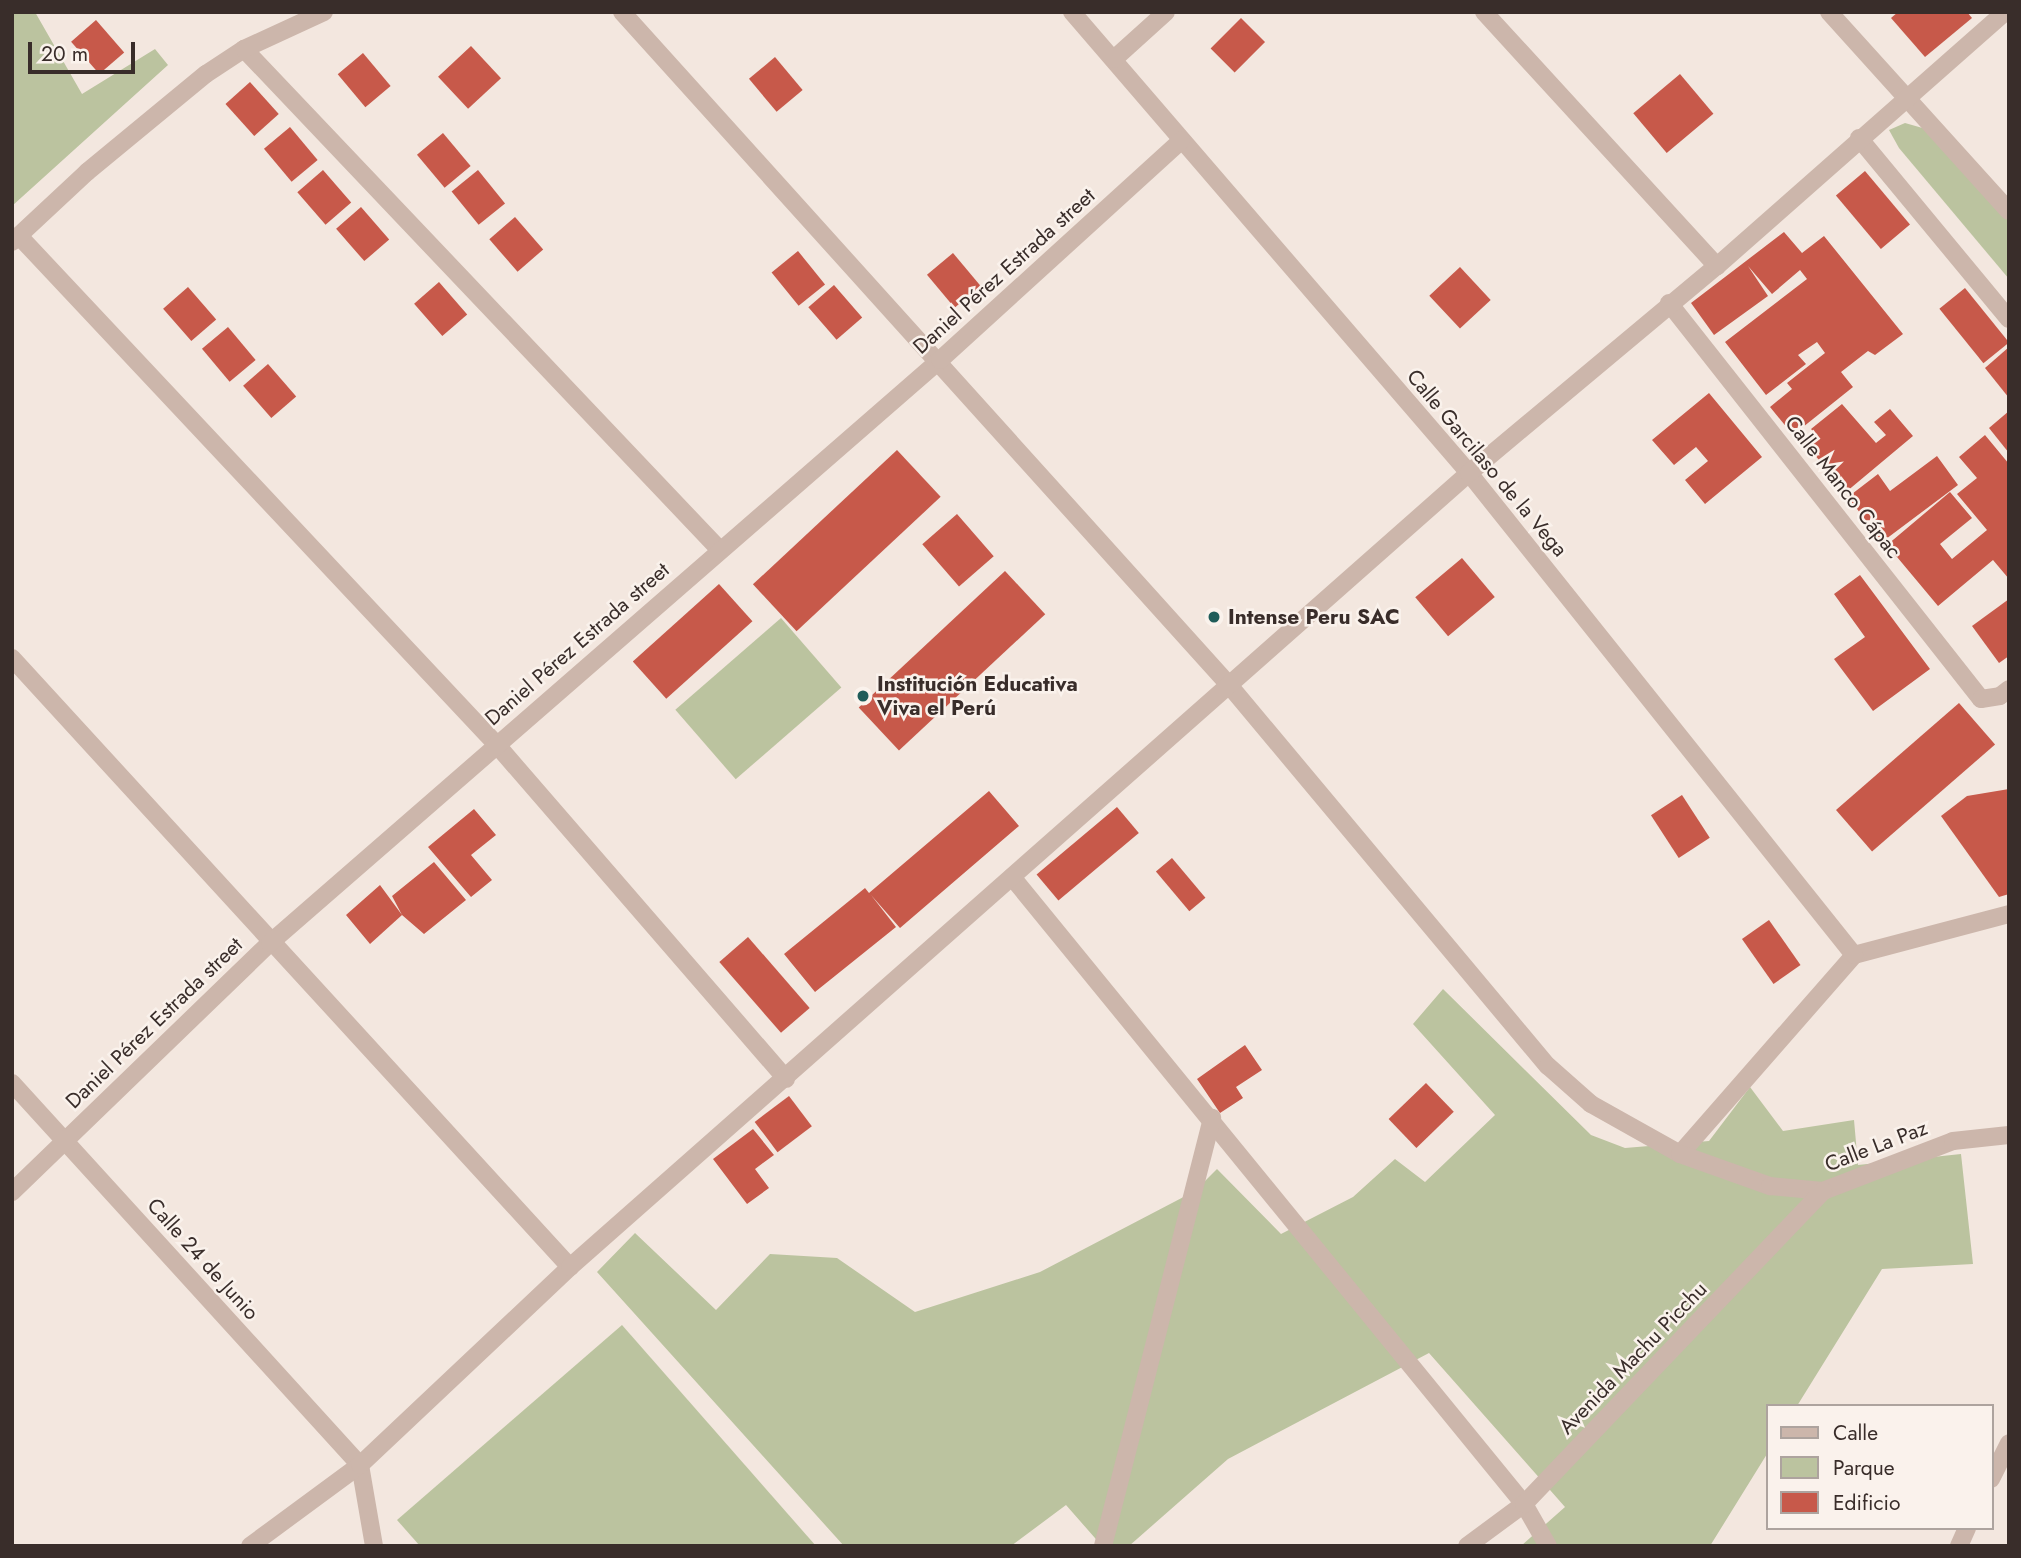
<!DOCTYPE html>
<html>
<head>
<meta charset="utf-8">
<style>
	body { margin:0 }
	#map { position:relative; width:2021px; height:1558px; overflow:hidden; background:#f3e7df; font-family:Jost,sans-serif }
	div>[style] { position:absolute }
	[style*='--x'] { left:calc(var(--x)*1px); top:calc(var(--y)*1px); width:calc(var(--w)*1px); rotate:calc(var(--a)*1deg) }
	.green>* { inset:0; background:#bbc39f; transform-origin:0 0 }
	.building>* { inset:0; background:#c7594a; transform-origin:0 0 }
	.minor>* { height:18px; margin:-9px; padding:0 9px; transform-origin:9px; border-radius:9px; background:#ccb6ab }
	.dots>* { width:19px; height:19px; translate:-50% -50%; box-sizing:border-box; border:4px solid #faf2ec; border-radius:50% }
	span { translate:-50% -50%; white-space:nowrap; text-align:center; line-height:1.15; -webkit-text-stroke:5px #faf2ec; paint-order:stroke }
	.street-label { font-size:21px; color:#392d2a }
	.poi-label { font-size:21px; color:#392d2a; font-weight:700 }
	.left { translate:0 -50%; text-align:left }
	.frame { position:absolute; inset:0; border:14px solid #392d2a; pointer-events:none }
	.legend { position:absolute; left:1766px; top:1404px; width:228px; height:126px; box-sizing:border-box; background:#faf2ec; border:2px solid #ada39e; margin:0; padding:9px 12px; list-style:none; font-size:21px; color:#392d2a }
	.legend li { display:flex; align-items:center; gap:14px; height:35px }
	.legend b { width:35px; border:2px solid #ada39e }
	.scale { position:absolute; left:28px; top:42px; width:107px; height:32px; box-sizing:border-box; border:4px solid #392d2a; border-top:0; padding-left:9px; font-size:21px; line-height:24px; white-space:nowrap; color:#392d2a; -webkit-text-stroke:5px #faf2ec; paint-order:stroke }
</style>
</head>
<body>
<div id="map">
	<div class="green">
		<i style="clip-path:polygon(12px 12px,35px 12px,82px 94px,155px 49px,168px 65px,12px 206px)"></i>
		<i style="clip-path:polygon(1905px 123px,1926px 129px,2009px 220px,2009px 279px,1899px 148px,1889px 130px)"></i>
		<i style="left:781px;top:618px;width:92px;height:140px;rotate:49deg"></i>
		<i style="clip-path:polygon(1443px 989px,1591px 1135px,1625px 1148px,1709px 1141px,1750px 1087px,1783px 1131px,1854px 1120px,1858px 1165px,1961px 1154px,1973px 1264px,1882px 1269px,1797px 1406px,1767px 1406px,1767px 1454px,1710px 1546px,1521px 1546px,1565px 1507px,1429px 1353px,1228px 1459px,1129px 1546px,1102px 1546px,1066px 1505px,1011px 1546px,844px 1546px,597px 1272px,635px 1233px,716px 1310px,770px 1254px,837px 1258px,915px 1312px,1040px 1272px,1195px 1191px,1217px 1169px,1281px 1234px,1353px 1197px,1395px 1159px,1425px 1182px,1495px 1115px,1413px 1024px)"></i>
		<i style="clip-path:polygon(622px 1325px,816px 1546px,420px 1546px,397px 1520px)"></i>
	</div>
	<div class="building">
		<i style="clip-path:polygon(1898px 12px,1967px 12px,1972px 18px,1925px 57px,1891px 18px)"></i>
		<i style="left:1241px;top:18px;width:34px;height:43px;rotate:45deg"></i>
		<i style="left:96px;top:20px;width:43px;height:33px;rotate:49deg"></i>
		<i style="left:471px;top:46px;width:44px;height:45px;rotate:47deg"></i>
		<i style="left:363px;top:53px;width:43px;height:33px;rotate:50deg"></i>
		<i style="left:775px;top:57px;width:43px;height:34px;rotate:50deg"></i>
		<i style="left:1680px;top:74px;width:52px;height:61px;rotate:50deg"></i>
		<i style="left:250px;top:82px;width:43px;height:33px;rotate:48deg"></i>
		<i style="left:290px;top:127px;width:43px;height:34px;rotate:50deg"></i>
		<i style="left:443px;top:133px;width:43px;height:34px;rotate:50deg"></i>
		<i style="left:323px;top:170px;width:43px;height:34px;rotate:49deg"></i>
		<i style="left:478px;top:170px;width:43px;height:34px;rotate:51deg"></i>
		<i style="left:1865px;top:171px;width:70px;height:38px;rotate:50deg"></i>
		<i style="left:361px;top:207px;width:43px;height:33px;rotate:49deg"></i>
		<i style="left:515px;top:217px;width:43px;height:34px;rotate:49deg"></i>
		<i style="clip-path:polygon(1784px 232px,1802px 253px,1824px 236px,1903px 334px,1875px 355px,1868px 351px,1841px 372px,1853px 387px,1793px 435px,1770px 407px,1792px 389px,1787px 383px,1825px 353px,1817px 342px,1798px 355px,1806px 364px,1766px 395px,1725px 342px,1807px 279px,1800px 270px,1772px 294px,1748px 266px,1768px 296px,1714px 335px,1691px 303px)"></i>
		<i style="left:798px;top:251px;width:43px;height:34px;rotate:51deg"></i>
		<i style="left:953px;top:253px;width:43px;height:34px;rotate:50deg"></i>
		<i style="left:1460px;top:267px;width:45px;height:42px;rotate:47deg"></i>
		<i style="left:439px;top:282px;width:43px;height:33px;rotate:49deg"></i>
		<i style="left:834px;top:285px;width:43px;height:34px;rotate:49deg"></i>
		<i style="left:188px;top:287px;width:43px;height:33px;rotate:49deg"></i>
		<i style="left:1965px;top:288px;width:70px;height:33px;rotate:51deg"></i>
		<i style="left:228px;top:327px;width:43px;height:34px;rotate:50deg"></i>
		<i style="clip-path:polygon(2009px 347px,2009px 398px,1985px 368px)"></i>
		<i style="left:268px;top:364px;width:43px;height:33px;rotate:49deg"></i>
		<i style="clip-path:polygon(1709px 393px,1762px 457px,1705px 504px,1685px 480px,1708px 461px,1696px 447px,1674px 465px,1652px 440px)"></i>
		<i style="clip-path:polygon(1842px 404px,1876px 443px,1886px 435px,1874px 422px,1890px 409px,1913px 436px,1846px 492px,1808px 447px,1819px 438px,1811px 429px)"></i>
		<i style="clip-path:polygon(2009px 411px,2009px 453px,1989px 428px)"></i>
		<i style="clip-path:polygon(1985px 435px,2009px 464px,2009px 579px,1993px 560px,1938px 606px,1887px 545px,1950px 492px,1972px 518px,1940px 544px,1952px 559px,1987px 530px,1957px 494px,1977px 478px,1959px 457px)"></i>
		<i style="left:897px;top:450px;width:64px;height:197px;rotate:47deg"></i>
		<i style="clip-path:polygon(1937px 456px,1958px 485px,1882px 542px,1848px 497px,1878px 474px,1890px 491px)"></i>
		<i style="left:957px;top:514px;width:56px;height:46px;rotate:49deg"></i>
		<i style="left:1462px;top:558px;width:51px;height:61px;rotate:50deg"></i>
		<i style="left:1005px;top:571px;width:59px;height:200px;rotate:47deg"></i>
		<i style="clip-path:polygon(1860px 575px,1930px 669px,1873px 711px,1834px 659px,1865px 637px,1834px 594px)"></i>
		<i style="left:719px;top:584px;width:50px;height:116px;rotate:48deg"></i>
		<i style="clip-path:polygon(2009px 599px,2009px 656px,1999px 663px,1972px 626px)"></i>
		<i style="left:1959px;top:703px;width:55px;height:163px;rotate:49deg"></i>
		<i style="clip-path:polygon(2009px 789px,2009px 894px,1999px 897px,1941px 816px,1967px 796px)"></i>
		<i style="clip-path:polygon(989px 791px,1019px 826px,900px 928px,871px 895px,896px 927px,815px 992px,784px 954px,865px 888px,869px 893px)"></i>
		<i style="left:1682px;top:795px;width:51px;height:37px;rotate:57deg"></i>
		<i style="left:1117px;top:807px;width:34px;height:105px;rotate:50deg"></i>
		<i style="clip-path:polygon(474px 809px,496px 835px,471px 855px,492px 880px,471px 897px,428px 847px)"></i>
		<i style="left:1172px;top:858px;width:52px;height:21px;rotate:50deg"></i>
		<i style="clip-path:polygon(434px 862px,466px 900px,424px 934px,402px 915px,370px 944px,346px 915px,380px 885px,402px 915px,392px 896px)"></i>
		<i style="left:1769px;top:920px;width:55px;height:33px;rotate:55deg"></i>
		<i style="left:748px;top:937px;width:94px;height:38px;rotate:49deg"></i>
		<i style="clip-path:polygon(1245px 1045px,1262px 1070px,1236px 1087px,1243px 1098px,1220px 1113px,1197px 1079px)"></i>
		<i style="left:1426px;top:1083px;width:40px;height:52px;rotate:46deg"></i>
		<i style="left:789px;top:1096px;width:38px;height:43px;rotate:53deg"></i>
		<i style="clip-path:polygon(753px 1129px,774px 1155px,755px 1169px,769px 1188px,747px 1204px,713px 1159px)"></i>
	</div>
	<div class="minor">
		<i style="--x:622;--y:12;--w:906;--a:47.95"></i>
		<i style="--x:1229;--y:685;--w:497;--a:50.1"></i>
		<i style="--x:1548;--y:1066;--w:57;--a:41.5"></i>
		<i style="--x:1591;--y:1104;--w:102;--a:29.3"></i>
		<i style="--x:1680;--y:1154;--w:264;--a:-48.8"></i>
		<i style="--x:1854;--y:955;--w:160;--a:-14.8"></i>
		<i style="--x:1072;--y:12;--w:608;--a:49.27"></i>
		<i style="--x:1469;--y:473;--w:617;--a:51.38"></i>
		<i style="--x:1484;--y:12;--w:345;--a:47.5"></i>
		<i style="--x:1829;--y:12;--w:268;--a:47.9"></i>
		<i style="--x:244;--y:49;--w:691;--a:46.47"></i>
		<i style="--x:1114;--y:59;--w:70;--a:-42.1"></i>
		<i style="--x:1859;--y:138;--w:235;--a:50.4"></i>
		<i style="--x:19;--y:236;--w:697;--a:46.8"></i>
		<i style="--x:496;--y:744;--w:443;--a:49.1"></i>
		<i style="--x:12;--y:242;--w:103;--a:-43"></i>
		<i style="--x:87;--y:172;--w:154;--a:-39.5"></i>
		<i style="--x:206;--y:74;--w:45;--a:-33.3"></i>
		<i style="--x:244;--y:49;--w:88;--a:-24.8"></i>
		<i style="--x:1669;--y:303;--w:504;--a:51.77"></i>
		<i style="--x:1981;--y:699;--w:19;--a:-9"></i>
		<i style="--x:2000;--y:696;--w:11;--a:-38"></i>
		<i style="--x:12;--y:658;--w:826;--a:47.5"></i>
		<i style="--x:1012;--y:877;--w:809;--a:50.77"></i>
		<i style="--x:1524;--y:1504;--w:48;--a:60.3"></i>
		<i style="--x:12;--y:1083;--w:517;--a:47.67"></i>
		<i style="--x:1680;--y:1154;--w:96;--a:19.6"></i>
		<i style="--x:1770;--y:1186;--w:53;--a:5.4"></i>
		<i style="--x:1823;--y:1191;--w:139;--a:-21"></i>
		<i style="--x:1953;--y:1141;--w:56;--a:-6.1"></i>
		<i style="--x:12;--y:1192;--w:359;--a:-44"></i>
		<i style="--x:270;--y:943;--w:888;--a:-41.03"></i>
		<i style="--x:940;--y:360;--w:326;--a:-42.3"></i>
		<i style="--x:360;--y:1465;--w:82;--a:80.2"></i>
		<i style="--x:1991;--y:1479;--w:40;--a:-63.4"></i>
		<i style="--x:250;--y:1546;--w:137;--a:-36.4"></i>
		<i style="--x:360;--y:1465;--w:289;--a:-43.3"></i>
		<i style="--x:570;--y:1267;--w:1199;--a:-41.45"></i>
		<i style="--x:1469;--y:473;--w:323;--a:-39.9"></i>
		<i style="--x:1717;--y:266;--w:384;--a:-41.4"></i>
		<i style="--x:1103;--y:1546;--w:442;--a:-75.7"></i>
		<i style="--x:1467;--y:1546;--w:71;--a:-36.4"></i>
		<i style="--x:1524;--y:1504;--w:433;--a:-46.3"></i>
		<i style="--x:1959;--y:1546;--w:20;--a:-66"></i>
	</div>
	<div class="dots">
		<i style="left:1214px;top:617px;background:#1f5c59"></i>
		<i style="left:863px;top:696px;background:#1f5c59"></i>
	</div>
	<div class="street-label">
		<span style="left:1004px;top:271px;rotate:-42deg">Daniel Pérez Estrada street</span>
		<span style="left:1487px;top:463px;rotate:50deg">Calle Garcilaso de la Vega</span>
		<span style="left:1843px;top:487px;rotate:52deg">Calle Manco Cápac</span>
		<span style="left:577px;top:644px;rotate:-41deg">Daniel Pérez Estrada street</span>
		<span style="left:154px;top:1023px;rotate:-44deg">Daniel Pérez Estrada street</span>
		<span style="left:1876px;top:1146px;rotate:-21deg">Calle La Paz</span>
		<span style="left:203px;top:1259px;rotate:48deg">Calle 24 de Junio</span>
		<span style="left:1633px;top:1358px;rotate:-46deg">Avenida Machu Picchu</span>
	</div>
	<div class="poi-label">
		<span class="left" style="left:1228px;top:617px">Intense Peru SAC</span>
		<span class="left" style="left:877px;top:696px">Institución Educativa<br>Viva el Perú</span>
	</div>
	<div class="frame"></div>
	<ul class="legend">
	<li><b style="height:9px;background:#ccb6ab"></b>Calle</li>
	<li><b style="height:19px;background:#bbc39f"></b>Parque</li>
	<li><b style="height:19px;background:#c7594a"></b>Edificio</li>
	</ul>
	<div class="scale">20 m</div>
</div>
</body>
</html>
